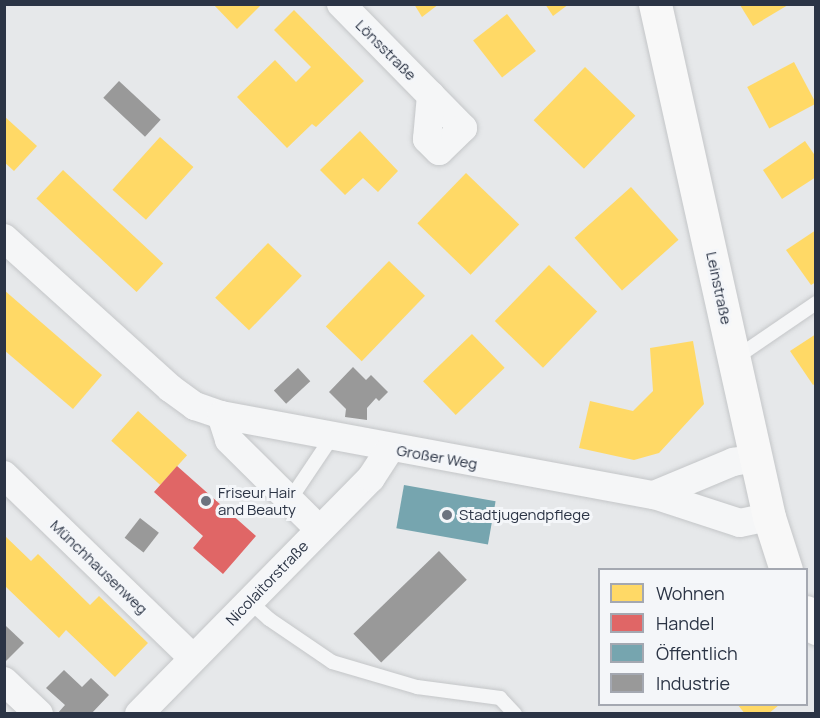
<!DOCTYPE html>
<html>
<head>
<meta charset="utf-8">
<style>
	body { margin:0 }
	#map { position:relative; width:820px; height:718px; overflow:hidden; background:#e6e8ea; font-family:Manrope,sans-serif }
	div>[style] { position:absolute }
	[style*='--x'] { left:calc(var(--x)*1px); top:calc(var(--y)*1px); width:calc(var(--w)*1px); rotate:calc(var(--a)*1deg) }
	.homes>* { inset:0; background:#ffd966; transform-origin:0 0 }
	.shops>* { inset:0; background:#e06666 }
	.public>* { inset:0; background:#76a5af; transform-origin:0 0 }
	.industry>* { inset:0; background:#999; transform-origin:0 0 }
	.roads { filter:drop-shadow(0 0 2px #c4c6c8) drop-shadow(0 0 2px #c4c6c8) }
	.lane>* { height:14px; margin:-7px; padding:0 7px; transform-origin:7px; border-radius:7px; background:#f5f6f7 }
	.street>* { height:28px; margin:-14px; padding:0 14px; transform-origin:14px; border-radius:14px; background:#f5f6f7 }
	.secondary>* { height:33px; margin:-16.5px; padding:0 16.5px; transform-origin:16.5px; border-radius:16.5px; background:#f8f8f8 }
	.dots>* { width:16px; height:16px; translate:-50% -50%; box-sizing:border-box; border:3px solid #f4f6f9; border-radius:50% }
	span { translate:-50% -50%; white-space:nowrap; text-align:center; line-height:1.15; -webkit-text-stroke:6px #f4f6f9; paint-order:stroke }
	.street-label { font-size:15px; color:#2b3445 }
	.poi-label { font-size:15px; color:#2b3445 }
	.left { translate:0 -50%; text-align:left }
	.frame { position:absolute; inset:0; border:6px solid #2b3445; pointer-events:none }
	.legend { position:absolute; left:598px; top:568px; width:210px; height:138px; box-sizing:border-box; background:#f4f6f9; border:2px solid #a4a8b1; margin:0; padding:8px 10px; list-style:none; font-size:18px; color:#2b3445 }
	.legend li { display:flex; align-items:center; gap:12px; height:30px }
	.legend b { width:30px; border:2px solid #a4a8b1 }
</style>
</head>
<body>
<div id="map">
	<div class="homes">
		<i style="clip-path:polygon(213px 4px,262px 4px,237px 29px)"></i>
		<i style="clip-path:polygon(414px 4px,439px 4px,422px 17px)"></i>
		<i style="clip-path:polygon(545px 4px,569px 4px,553px 16px)"></i>
		<i style="clip-path:polygon(740px 5px,788px 5px,753px 26px)"></i>
		<i style="clip-path:polygon(294px 10px,364px 81px,316px 127px,312px 124px,287px 148px,237px 97px,275px 60px,296px 82px,311px 67px,274px 30px)"></i>
		<i style="left:507px;top:14px;width:47px;height:43px;rotate:52deg"></i>
		<i style="left:794px;top:62px;width:47px;height:53px;rotate:62deg"></i>
		<i style="left:585px;top:67px;width:70px;height:74px;rotate:44deg"></i>
		<i style="clip-path:polygon(4px 116px,37px 146px,14px 171px,4px 162px)"></i>
		<i style="clip-path:polygon(360px 131px,398px 171px,378px 192px,363px 178px,345px 195px,320px 170px)"></i>
		<i style="left:160px;top:137px;width:45px;height:71px;rotate:42deg"></i>
		<i style="clip-path:polygon(805px 141px,816px 157px,816px 177px,782px 199px,763px 170px)"></i>
		<i style="left:63px;top:170px;width:137px;height:39px;rotate:43deg"></i>
		<i style="left:466px;top:173px;width:74px;height:70px;rotate:44deg"></i>
		<i style="left:631px;top:187px;width:71px;height:76px;rotate:48deg"></i>
		<i style="clip-path:polygon(816px 230px,816px 282px,811px 285px,786px 250px)"></i>
		<i style="left:268px;top:243px;width:47px;height:76px;rotate:44deg"></i>
		<i style="left:389px;top:261px;width:50px;height:91px;rotate:44deg"></i>
		<i style="left:549px;top:265px;width:67px;height:78px;rotate:44deg"></i>
		<i style="clip-path:polygon(4px 290px,102px 375px,73px 409px,4px 350px)"></i>
		<i style="left:472px;top:334px;width:47px;height:68px;rotate:46deg"></i>
		<i style="clip-path:polygon(816px 334px,816px 383px,813px 385px,790px 351px)"></i>
		<i style="clip-path:polygon(693px 341px,704px 404px,659px 453px,634px 460px,579px 448px,590px 401px,633px 411px,653px 391px,650px 348px)"></i>
		<i style="left:138px;top:411px;width:66px;height:40px;rotate:42deg"></i>
		<i style="clip-path:polygon(4px 535px,31px 561px,38px 554px,90px 605px,99px 596px,148px 643px,115px 677px,66px 630px,59px 638px,6px 587px,4px 589px)"></i>
		<i style="clip-path:polygon(738px 705px,779px 705px,768px 714px,745px 714px)"></i>
	</div>
	<div class="shops">
		<i style="clip-path:polygon(177px 466px,256px 536px,223px 574px,193px 548px,203px 536px,154px 492px)"></i>
	</div>
	<div class="public">
		<i style="left:404px;top:485px;width:93px;height:44px;rotate:10deg"></i>
	</div>
	<div class="industry">
		<i style="left:119px;top:81px;width:57px;height:23px;rotate:43deg"></i>
		<i style="clip-path:polygon(353px 367px,366px 380px,371px 375px,388px 392px,379px 401px,376px 398px,367px 408px,367px 420px,345px 417px,346px 409px,329px 392px)"></i>
		<i style="left:298px;top:368px;width:18px;height:33px;rotate:47deg"></i>
		<i style="left:140px;top:518px;width:24px;height:25px;rotate:38deg"></i>
		<i style="left:439px;top:551px;width:40px;height:119px;rotate:46deg"></i>
		<i style="clip-path:polygon(6px 626px,24px 643px,6px 661px,4px 628px)"></i>
		<i style="clip-path:polygon(64px 670px,82px 687px,91px 678px,109px 695px,91px 714px,57px 714px,65px 705px,46px 688px)"></i>
	</div>
	<div class="roads">
		<div class="lane">
			<i style="--x:734;--y:359;--w:99;--a:-34.3"></i>
			<i style="--x:289;--y:501;--w:77;--a:-56.1"></i>
			<i style="--x:249;--y:601;--w:27;--a:42"></i>
			<i style="--x:269;--y:619;--w:76;--a:34.3"></i>
			<i style="--x:332;--y:662;--w:89;--a:16.4"></i>
			<i style="--x:417;--y:687;--w:84;--a:7.5"></i>
			<i style="--x:500;--y:698;--w:22;--a:47"></i>
		</div>
		<div class="street">
			<i style="--x:341;--y:4;--w:174;--a:45.5"></i>
			<i style="--x:463;--y:128;--w:33;--a:136"></i>
			<i style="--x:439;--y:151;--w:17;--a:-135"></i>
			<i style="--x:427;--y:139;--w:44;--a:-84.8"></i>
			<i style="--x:4;--y:238;--w:224;--a:42.1"></i>
			<i style="--x:170;--y:388;--w:31;--a:36"></i>
			<i style="--x:195;--y:406;--w:28;--a:19"></i>
			<i style="--x:221;--y:415;--w:440;--a:10.5"></i>
			<i style="--x:654;--y:495;--w:90;--a:18"></i>
			<i style="--x:740;--y:523;--w:30;--a:-12"></i>
			<i style="--x:221;--y:415;--w:26;--a:72"></i>
			<i style="--x:229;--y:440;--w:127;--a:44.7"></i>
			<i style="--x:4;--y:475;--w:263;--a:44.1"></i>
			<i style="--x:654;--y:495;--w:86;--a:-22.7"></i>
			<i style="--x:733;--y:462;--w:23;--a:-10"></i>
			<i style="--x:4;--y:681;--w:48;--a:43.3"></i>
			<i style="--x:139;--y:714;--w:331;--a:-45.5"></i>
			<i style="--x:371;--y:478;--w:35;--a:-57"></i>
		</div>
		<div class="secondary">
			<i style="--x:655;--y:4;--w:526;--a:77.47"></i>
			<i style="--x:769;--y:517;--w:56;--a:72.2"></i>
			<i style="--x:806;--y:612;--w:19;--a:58"></i>
		</div>
	</div>
	<div class="dots">
		<i style="left:206px;top:501px;background:#6c737f"></i>
		<i style="left:447px;top:515px;background:#6c737f"></i>
	</div>
	<div class="street-label">
		<span style="left:386px;top:50px;rotate:45deg">Lönsstraße</span>
		<span style="left:719px;top:288px;rotate:78deg">Leinstraße</span>
		<span style="left:437px;top:457px;rotate:10deg">Großer Weg</span>
		<span style="left:99px;top:567px;rotate:44deg">Münchhausenweg</span>
		<span style="left:267px;top:583px;rotate:-46deg">Nicolaitorstraße</span>
	</div>
	<div class="poi-label">
		<span class="left" style="left:218px;top:501px">Friseur Hair<br>and Beauty</span>
		<span class="left" style="left:459px;top:515px">Stadtjugendpflege</span>
	</div>
	<div class="frame"></div>
	<ul class="legend">
	<li><b style="height:16px;background:#ffd966"></b>Wohnen</li>
	<li><b style="height:16px;background:#e06666"></b>Handel</li>
	<li><b style="height:16px;background:#76a5af"></b>Öffentlich</li>
	<li><b style="height:16px;background:#999"></b>Industrie</li>
	</ul>
</div>
</body>
</html>
